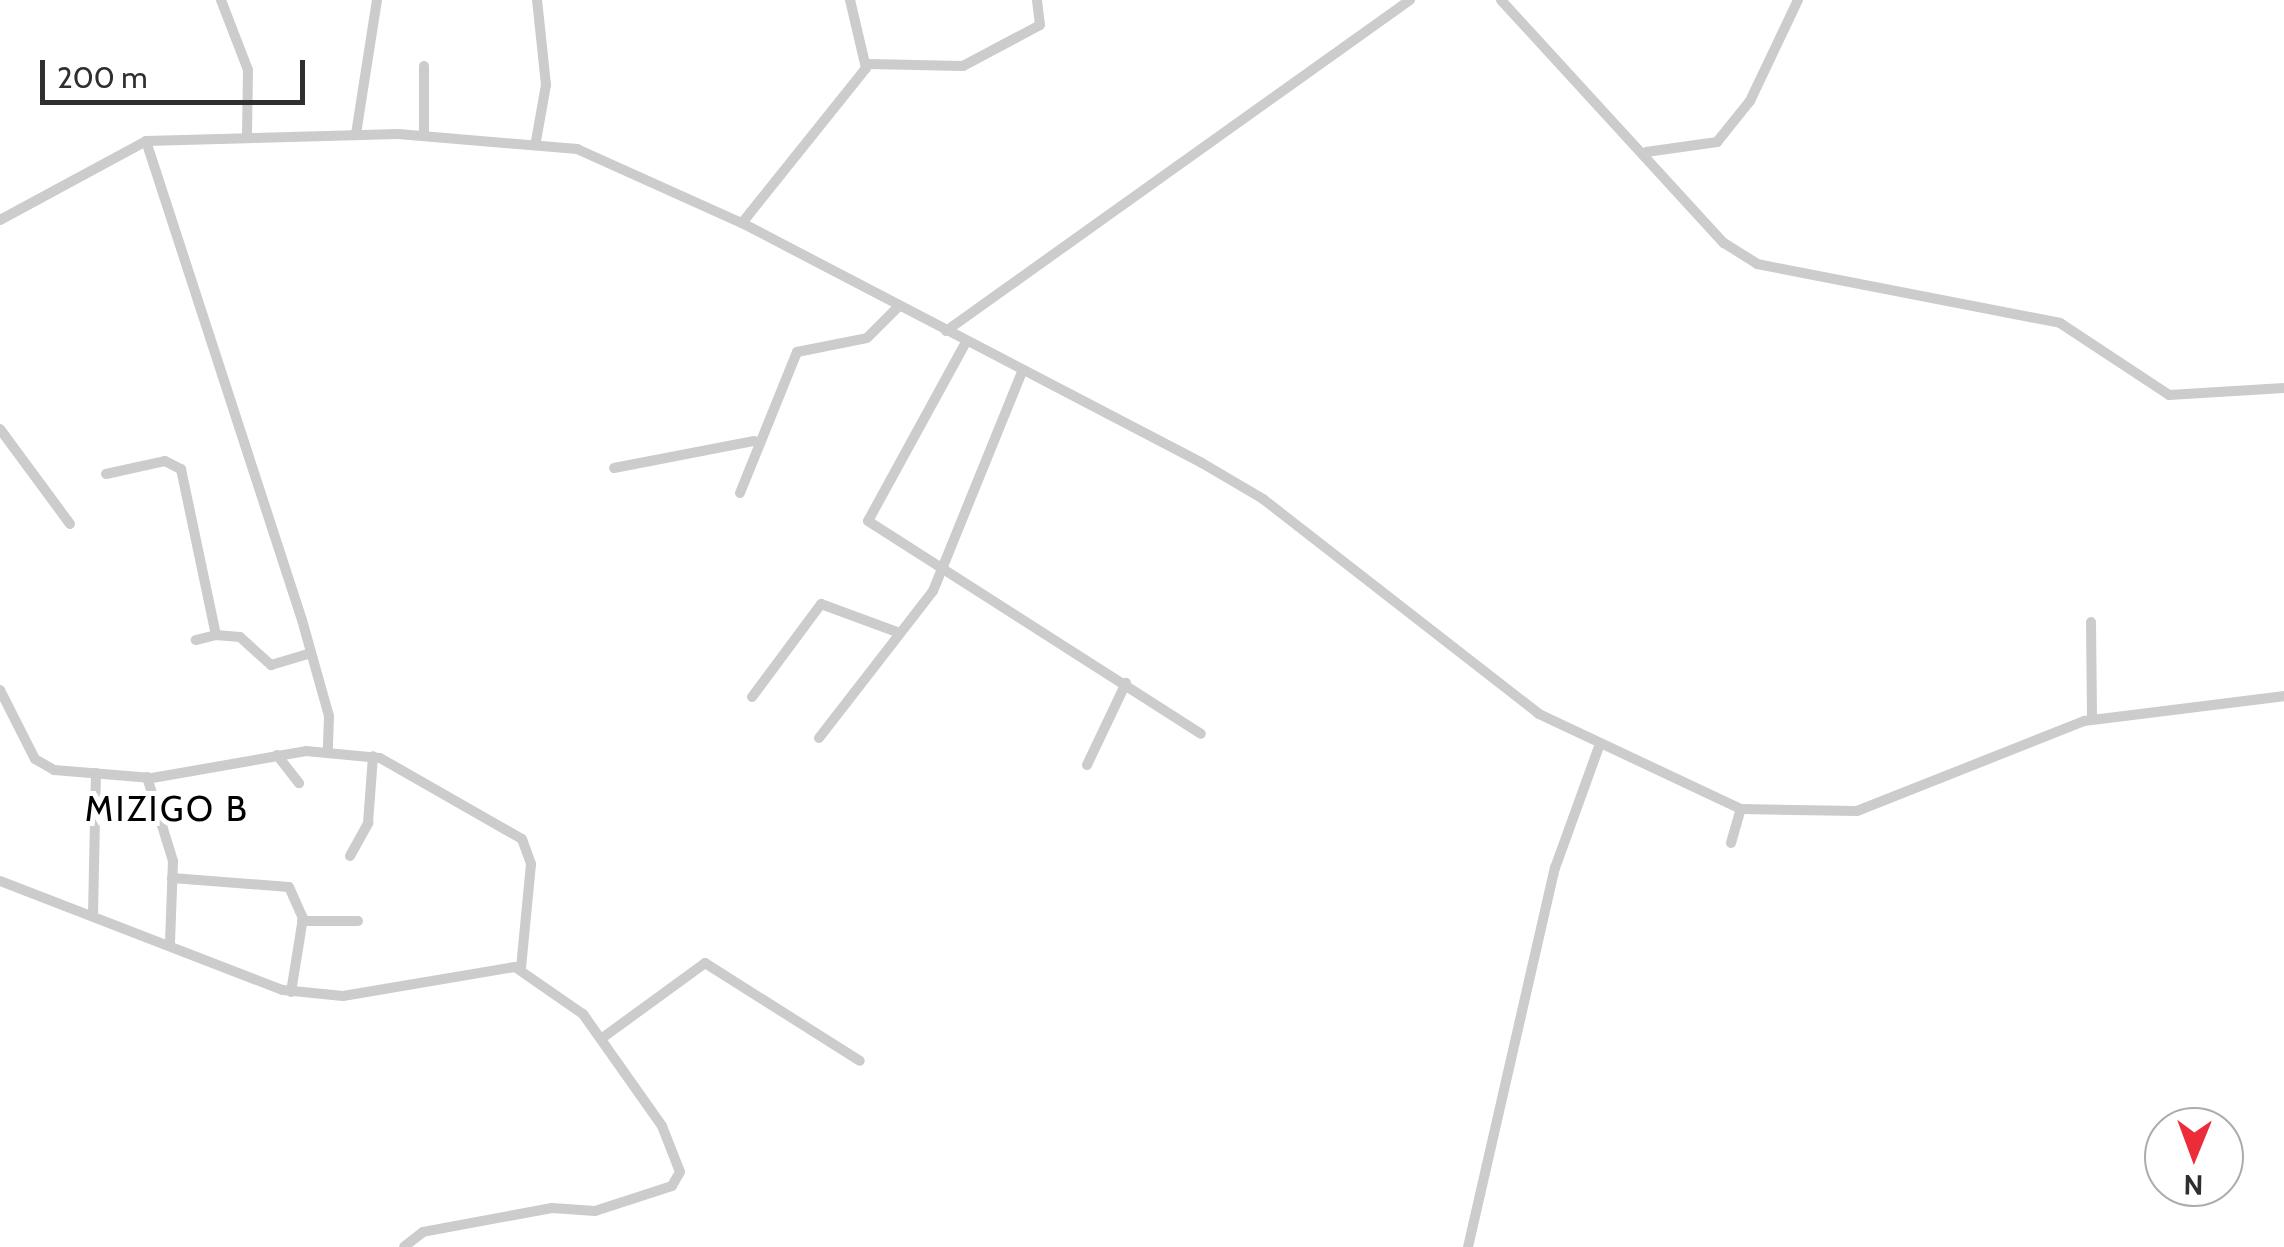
<!DOCTYPE html>
<html>
<head>
<meta charset="utf-8">
<style>
	body { margin:0 }
	#map { position:relative; width:2284px; height:1247px; overflow:hidden; background:#fff; font-family:Cabin,sans-serif }
	div>[style] { position:absolute }
	[style*='--x'] { left:calc(var(--x)*1px); top:calc(var(--y)*1px); width:calc(var(--w)*1px); rotate:calc(var(--a)*1deg) }
	.minor>* { height:10px; margin:-5px; padding:0 5px; transform-origin:5px; border-radius:5px; background:#ccc }
	span { translate:-50% -50%; white-space:nowrap; text-align:center; line-height:1.15; -webkit-text-stroke:10px #fff; paint-order:stroke }
	.quarter-label { font-size:35px; color:#000; letter-spacing:2.5px }
	.north { position:absolute; left:2144px; top:1107px; width:100px; height:100px; box-sizing:border-box; background:#fff; border:2px solid #acacac; border-radius:50%; rotate:181deg; font-size:28px; font-weight:700; line-height:40px; text-align:center; color:#2f2f2f }
	.north::after { content:''; display:block; margin:auto; width:35px; height:45px; background:#ec2c38; clip-path:polygon(50% 0,100% 100%,50% 72%,0 100%) }
	.scale { position:absolute; left:40px; top:60px; width:265px; height:45px; box-sizing:border-box; border:5px solid #2f2f2f; border-top:0; padding-left:12px; font-size:30px; line-height:35px; white-space:nowrap; color:#2f2f2f; -webkit-text-stroke:8px #fff; paint-order:stroke }
</style>
</head>
<body>
<div id="map">
	<div class="minor">
		<i style="--x:221;--y:0;--w:75;--a:68.9"></i>
		<i style="--x:248;--y:70;--w:66;--a:90.9"></i>
		<i style="--x:1501;--y:0;--w:330;--a:47.5"></i>
		<i style="--x:1724;--y:243;--w:39;--a:32"></i>
		<i style="--x:1757;--y:264;--w:309;--a:11"></i>
		<i style="--x:2060;--y:323;--w:131;--a:33.4"></i>
		<i style="--x:2169;--y:395;--w:115;--a:-3.5"></i>
		<i style="--x:868;--y:64;--w:95;--a:1.2"></i>
		<i style="--x:963;--y:66;--w:87;--a:-28"></i>
		<i style="--x:1040;--y:25;--w:25;--a:-97"></i>
		<i style="--x:356;--y:134;--w:136;--a:-81.1"></i>
		<i style="--x:424;--y:135;--w:69;--a:-90"></i>
		<i style="--x:146;--y:141;--w:504;--a:71.96"></i>
		<i style="--x:302;--y:620;--w:100;--a:74.3"></i>
		<i style="--x:329;--y:716;--w:34;--a:92"></i>
		<i style="--x:536;--y:141;--w:57;--a:-79.9"></i>
		<i style="--x:546;--y:85;--w:85;--a:-96"></i>
		<i style="--x:1646;--y:152;--w:72;--a:-8"></i>
		<i style="--x:1717;--y:142;--w:53;--a:-51.2"></i>
		<i style="--x:1750;--y:101;--w:112;--a:-64.6"></i>
		<i style="--x:0;--y:220;--w:166;--a:-28.4"></i>
		<i style="--x:146;--y:141;--w:252;--a:-1.6"></i>
		<i style="--x:398;--y:134;--w:180;--a:4.8"></i>
		<i style="--x:577;--y:149;--w:181;--a:24.2"></i>
		<i style="--x:742;--y:223;--w:519;--a:27.55"></i>
		<i style="--x:1202;--y:463;--w:71;--a:30.5"></i>
		<i style="--x:1263;--y:499;--w:350;--a:37.9"></i>
		<i style="--x:1539;--y:714;--w:223;--a:25.2"></i>
		<i style="--x:1741;--y:809;--w:116;--a:1"></i>
		<i style="--x:1857;--y:811;--w:244;--a:-21.6"></i>
		<i style="--x:2084;--y:721;--w:202;--a:-7.1"></i>
		<i style="--x:742;--y:223;--w:198;--a:-51.3"></i>
		<i style="--x:866;--y:68;--w:70;--a:-103.2"></i>
		<i style="--x:946;--y:331;--w:570;--a:-35.5"></i>
		<i style="--x:966;--y:342;--w:204;--a:118.7"></i>
		<i style="--x:868;--y:521;--w:395;--a:32.6"></i>
		<i style="--x:0;--y:429;--w:118;--a:53.6"></i>
		<i style="--x:614;--y:468;--w:143;--a:-10.9"></i>
		<i style="--x:106;--y:474;--w:60;--a:-12.4"></i>
		<i style="--x:165;--y:461;--w:18;--a:27"></i>
		<i style="--x:181;--y:469;--w:170;--a:78.1"></i>
		<i style="--x:216;--y:635;--w:21;--a:166"></i>
		<i style="--x:740;--y:493;--w:152;--a:-68"></i>
		<i style="--x:797;--y:352;--w:71;--a:-11.3"></i>
		<i style="--x:867;--y:338;--w:44;--a:-45"></i>
		<i style="--x:2091;--y:622;--w:97;--a:89.4"></i>
		<i style="--x:216;--y:635;--w:24;--a:5"></i>
		<i style="--x:240;--y:637;--w:42;--a:42.1"></i>
		<i style="--x:271;--y:665;--w:42;--a:-16.7"></i>
		<i style="--x:0;--y:690;--w:77;--a:63.1"></i>
		<i style="--x:35;--y:759;--w:22;--a:30"></i>
		<i style="--x:54;--y:770;--w:98;--a:4.7"></i>
		<i style="--x:152;--y:778;--w:156;--a:-9.9"></i>
		<i style="--x:306;--y:751;--w:74;--a:5.4"></i>
		<i style="--x:380;--y:758;--w:163;--a:29.7"></i>
		<i style="--x:522;--y:839;--w:27;--a:70"></i>
		<i style="--x:531;--y:864;--w:104;--a:95.5"></i>
		<i style="--x:752;--y:697;--w:116;--a:-53.4"></i>
		<i style="--x:821;--y:604;--w:81;--a:20.2"></i>
		<i style="--x:819;--y:738;--w:186;--a:-52.2"></i>
		<i style="--x:933;--y:591;--w:236;--a:-67.9"></i>
		<i style="--x:277;--y:755;--w:36;--a:52"></i>
		<i style="--x:1087;--y:765;--w:91;--a:-64.6"></i>
		<i style="--x:147;--y:777;--w:88;--a:72.8"></i>
		<i style="--x:173;--y:861;--w:82;--a:92.1"></i>
		<i style="--x:1731;--y:843;--w:35;--a:-74"></i>
		<i style="--x:350;--y:856;--w:38;--a:-61"></i>
		<i style="--x:368;--y:823;--w:67;--a:-85.7"></i>
		<i style="--x:172;--y:878;--w:117;--a:4.4"></i>
		<i style="--x:289;--y:887;--w:34;--a:66"></i>
		<i style="--x:303;--y:918;--w:75;--a:99.2"></i>
		<i style="--x:0;--y:881;--w:303;--a:21.1"></i>
		<i style="--x:283;--y:990;--w:60;--a:5.7"></i>
		<i style="--x:343;--y:996;--w:174;--a:-9.6"></i>
		<i style="--x:515;--y:967;--w:83;--a:34.7"></i>
		<i style="--x:583;--y:1014;--w:137;--a:54.8"></i>
		<i style="--x:662;--y:1126;--w:49;--a:68.6"></i>
		<i style="--x:680;--y:1172;--w:16;--a:120"></i>
		<i style="--x:672;--y:1186;--w:81;--a:162"></i>
		<i style="--x:595;--y:1211;--w:43;--a:-176"></i>
		<i style="--x:552;--y:1208;--w:131;--a:169.5"></i>
		<i style="--x:423;--y:1232;--w:24;--a:142"></i>
		<i style="--x:93;--y:915;--w:142;--a:-88.8"></i>
		<i style="--x:302;--y:921;--w:56;--a:0"></i>
		<i style="--x:605;--y:1036;--w:124;--a:-36.1"></i>
		<i style="--x:705;--y:963;--w:183;--a:32.3"></i>
		<i style="--x:1468;--y:1247;--w:389;--a:-77.1"></i>
		<i style="--x:1555;--y:868;--w:127;--a:-70.1"></i>
	</div>
	<div class="quarter-label">
		<span style="left:167px;top:809px">MIZIGO B</span>
	</div>
	<div class="north">N</div>
	<div class="scale">200 m</div>
</div>
</body>
</html>
